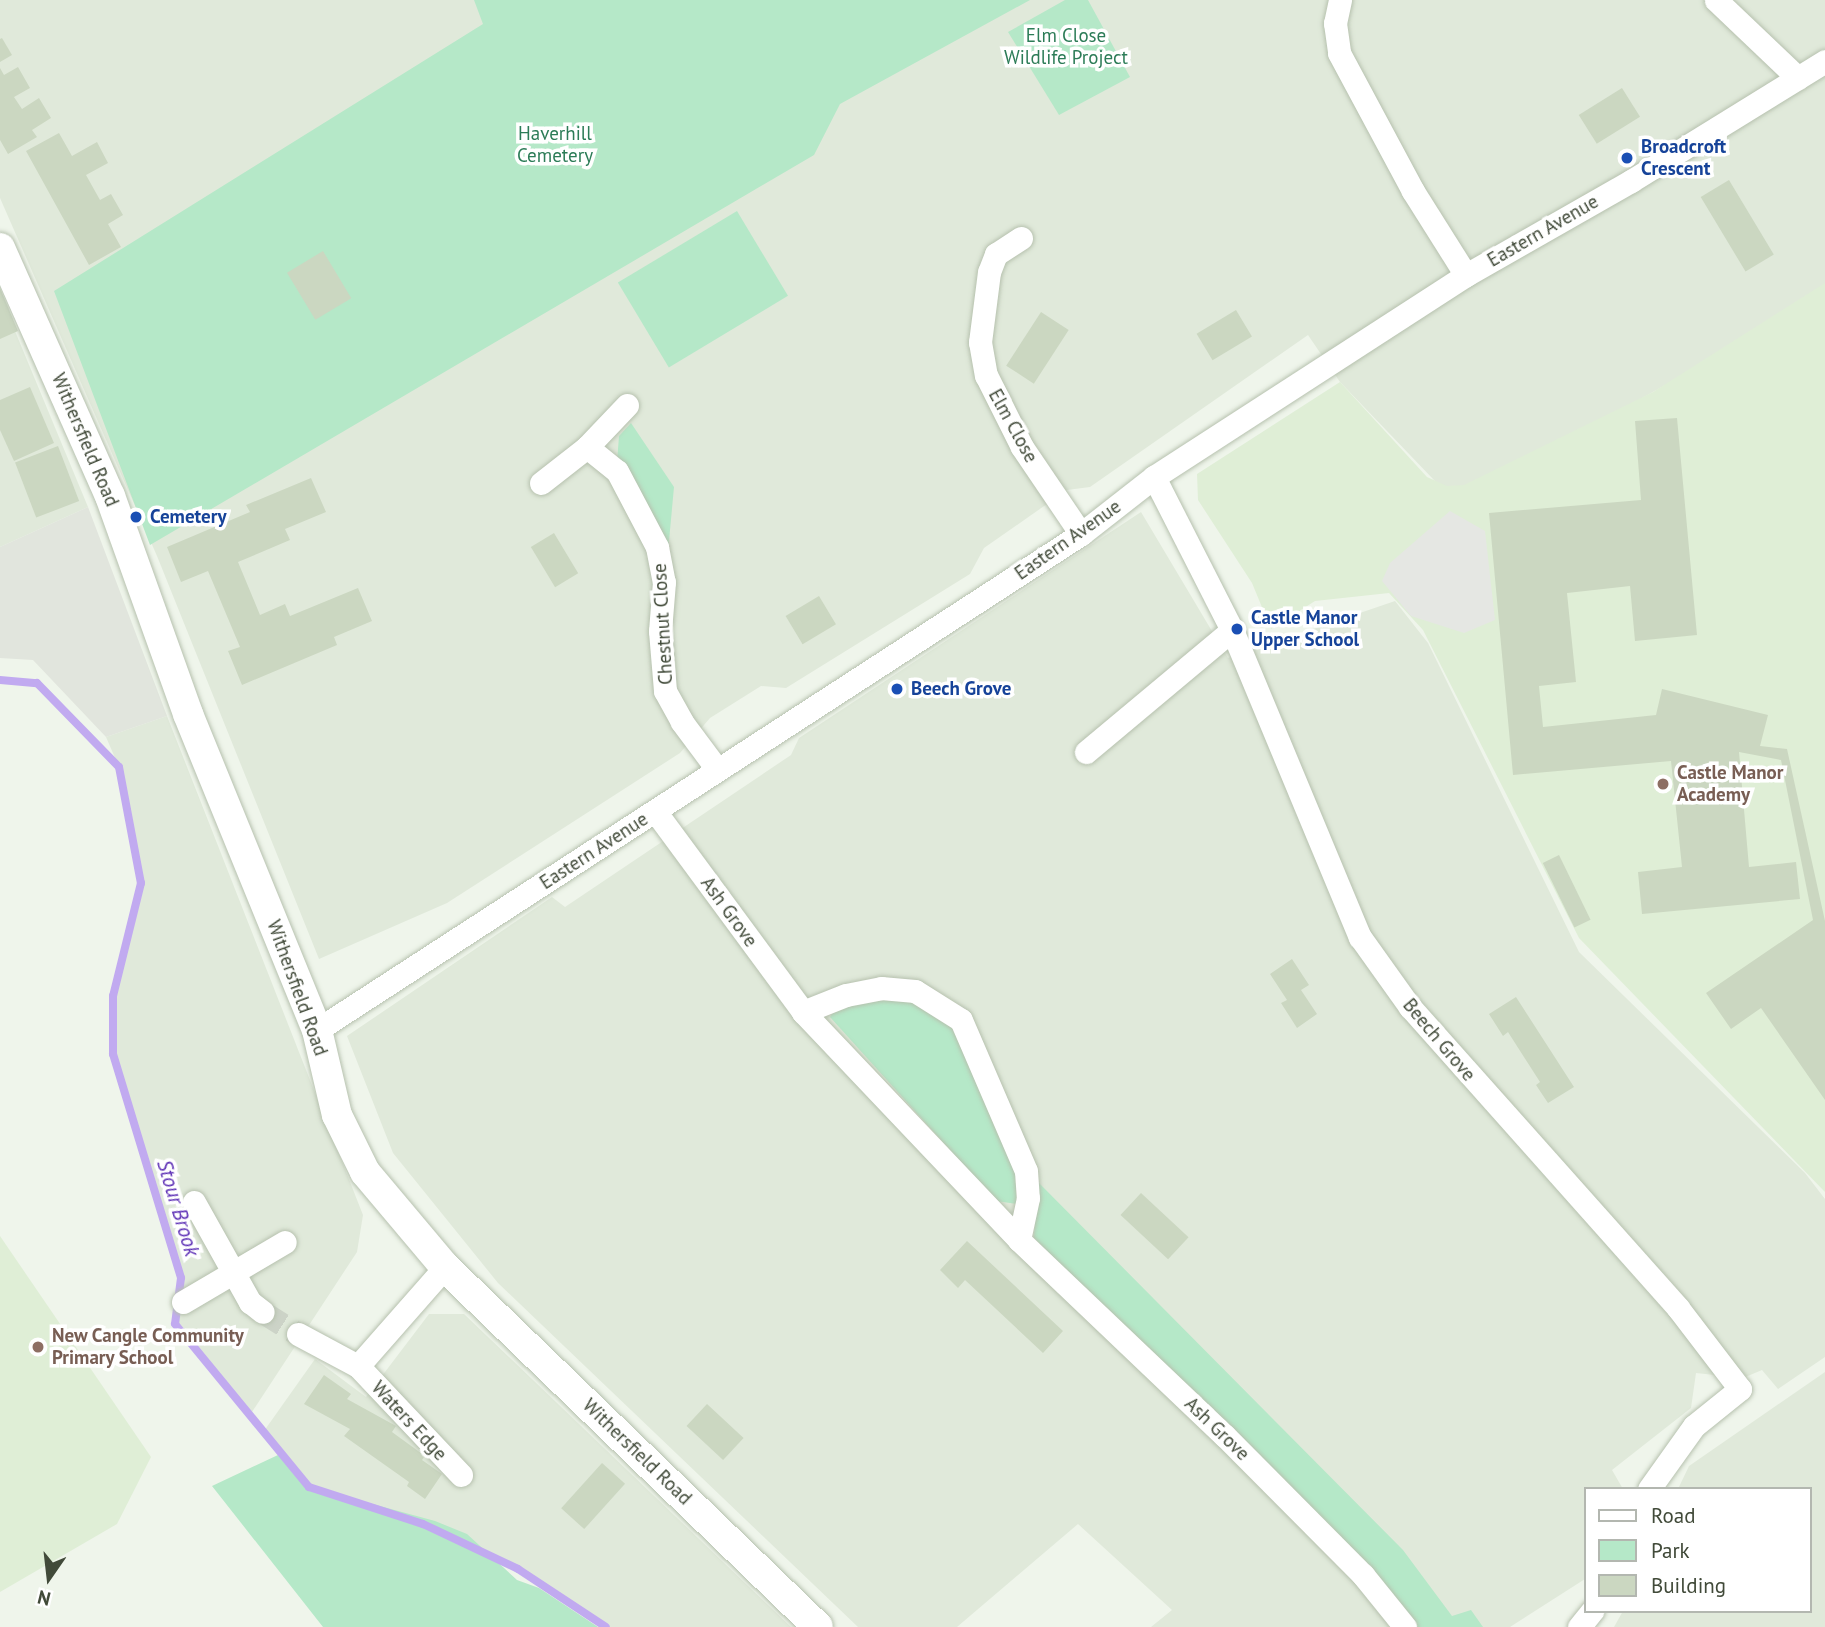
<!DOCTYPE html>
<html>
<head>
<meta charset="utf-8">
<style>
	body { margin:0 }
	#map { position:relative; width:1825px; height:1627px; overflow:hidden; background:#eff5eb; font-family:"PT Sans",sans-serif }
	div>[style] { position:absolute }
	[style*='--x'] { left:calc(var(--x)*1px); top:calc(var(--y)*1px); width:calc(var(--w)*1px); rotate:calc(var(--a)*1deg) }
	.residential>* { inset:0; background:#e0e9da }
	.industrial>* { inset:0; background:#e1e5dd }
	.education>* { inset:0; background:#dfeed6 }
	.green>* { inset:0; background:#b5e8c8; transform-origin:0 0 }
	.parking>* { inset:0; background:#e5e7e3 }
	.stream>* { height:8px; margin:-4px; padding:0 4px; transform-origin:4px; border-radius:4px; background:#c1aaf0 }
	.building>* { inset:0; background:#cbd7c1; transform-origin:0 0 }
	.minor-tunnel>* { height:23px; margin-top:-11.5px; transform-origin:0; background:repeating-linear-gradient(90deg,#ccd3c7 0 23px,transparent 0 34px) }
	.roads { filter:drop-shadow(0 0 2px #b6c1ae) drop-shadow(0 0 2px #b6c1ae) }
	.minor>* { height:23px; margin:-11.5px; padding:0 11.5px; transform-origin:11.5px; border-radius:11.5px; background:#fff }
	.tertiary>* { height:30px; margin:-15px; padding:0 15px; transform-origin:15px; border-radius:15px; background:#fff }
	.dots>* { width:19px; height:19px; translate:-50% -50%; box-sizing:border-box; border:4px solid #fff; border-radius:50% }
	span { translate:-50% -50%; white-space:nowrap; text-align:center; line-height:1.15; -webkit-text-stroke:7px #fff; paint-order:stroke }
	.park-label { font-size:19px; color:#2c7c57 }
	.transit-label { font-size:19px; color:#164399; font-weight:700 }
	.left { translate:0 -50%; text-align:left }
	.street-label { font-size:19px; color:#414a39 }
	.education-label { font-size:19px; color:#785e54; font-weight:700 }
	.water-label { font-size:21px; color:#5f32b6; font-style:italic }
	.legend { position:absolute; left:1584px; top:1487px; width:228px; height:126px; box-sizing:border-box; background:#fff; border:2px solid #b3b7b0; margin:0; padding:9px 12px; list-style:none; font-size:21px; color:#414a39 }
	.legend li { display:flex; align-items:center; gap:14px; height:35px }
	.legend b { width:35px; border:2px solid #b3b7b0 }
	.north { position:absolute; left:14px; top:1543px; width:70px; height:70px; -webkit-text-stroke:5px #fff; paint-order:stroke; rotate:194deg; font-size:19px; font-weight:700; line-height:28px; text-align:center; color:#414a39 }
	.north::after { content:''; display:block; margin:auto; width:24px; height:32px; background:#414a39; clip-path:polygon(50% 0,100% 100%,50% 72%,0 100%) }
</style>
</head>
<body>
<div id="map">
	<div class="residential">
		<i style="clip-path:polygon(0 0,1825px 0,1825px 295px,1456px 503px,1340px 382px,1308px 335px,1090px 487px,1067px 490px,984px 548px,970px 574px,786px 688px,761px 686px,710px 718px,680px 753px,447px 903px,319px 959px,157px 556px,0 198px)"></i>
		<i style="clip-path:polygon(0 295px,88px 507px,0 547px)"></i>
		<i style="clip-path:polygon(1141px 512px,1228px 658px,1395px 601px,1428px 643px,1579px 952px,1805px 1173px,1825px 1199px,1825px 1357px,1778px 1389px,1762px 1370px,1743px 1378px,1696px 1373px,1691px 1408px,1612px 1470px,1623px 1489px,1585px 1489px,1585px 1579px,1510px 1627px,1151px 1627px,1172px 1610px,1078px 1524px,957px 1627px,858px 1627px,498px 1283px,393px 1153px,347px 1036px,552px 897px,565px 907px,791px 755px,799px 738px)"></i>
		<i style="clip-path:polygon(167px 716px,363px 1215px,357px 1252px,250px 1415px,175px 1324px,181px 1278px,113px 1054px,113px 996px,141px 883px,119px 767px,106px 737px)"></i>
		<i style="clip-path:polygon(429px 1314px,464px 1314px,791px 1627px,606px 1627px,518px 1569px,423px 1524px,309px 1487px,264px 1431px,315px 1359px,366px 1397px)"></i>
		<i style="clip-path:polygon(1825px 1372px,1825px 1627px,1614px 1627px,1623px 1611px,1809px 1611px,1809px 1489px,1678px 1489px,1689px 1466px)"></i>
	</div>
	<div class="industrial">
		<i style="clip-path:polygon(88px 507px,167px 716px,106px 737px,33px 660px,0 658px,0 547px)"></i>
	</div>
	<div class="education">
		<i style="clip-path:polygon(1825px 283px,1825px 1192px,1579px 938px,1423px 630px,1389px 593px,1315px 601px,1271px 629px,1252px 583px,1198px 500px,1197px 474px,1340px 382px,1427px 477px,1447px 486px,1464px 485px,1653px 392px)"></i>
		<i style="clip-path:polygon(0 1236px,151px 1457px,117px 1524px,0 1592px)"></i>
	</div>
	<div class="green">
		<i style="clip-path:polygon(474px 0,1030px 0,840px 104px,814px 155px,150px 545px,54px 291px,483px 24px)"></i>
		<i style="clip-path:polygon(1065px 0,1088px 0,1130px 77px,1059px 115px,1008px 32px)"></i>
		<i style="left:737px;top:211px;width:99px;height:139px;rotate:59deg"></i>
		<i style="clip-path:polygon(631px 423px,674px 487px,668px 552px,617px 462px,619px 436px)"></i>
		<i style="clip-path:polygon(907px 997px,955px 1025px,1015px 1172px,1017px 1204px,996px 1201px,830px 1017px,840px 1002px)"></i>
		<i style="clip-path:polygon(1037px 1181px,1403px 1550px,1452px 1616px,1471px 1610px,1483px 1627px,1410px 1627px,1367px 1572px,1034px 1238px)"></i>
		<i style="clip-path:polygon(278px 1455px,299px 1477px,321px 1490px,435px 1521px,467px 1534px,517px 1580px,539px 1588px,598px 1627px,323px 1627px,212px 1486px)"></i>
	</div>
	<div class="parking">
		<i style="clip-path:polygon(1450px 511px,1485px 531px,1495px 620px,1464px 633px,1411px 616px,1382px 581px,1390px 563px)"></i>
	</div>
	<div class="stream">
		<i style="--x:0;--y:680;--w:37;--a:5"></i>
		<i style="--x:37;--y:683;--w:117;--a:45.7"></i>
		<i style="--x:119;--y:767;--w:118;--a:79.3"></i>
		<i style="--x:141;--y:883;--w:116;--a:103.9"></i>
		<i style="--x:113;--y:996;--w:58;--a:90"></i>
		<i style="--x:113;--y:1054;--w:234;--a:73.1"></i>
		<i style="--x:181;--y:1278;--w:46;--a:97.4"></i>
		<i style="--x:175;--y:1324;--w:211;--a:50.6"></i>
		<i style="--x:309;--y:1487;--w:120;--a:18"></i>
		<i style="--x:423;--y:1524;--w:105;--a:25.3"></i>
		<i style="--x:518;--y:1569;--w:105;--a:33.4"></i>
	</div>
	<div class="building">
		<i style="clip-path:polygon(2px 38px,12px 55px,0 62px,0 39px)"></i>
		<i style="clip-path:polygon(18px 67px,30px 88px,14px 97px,22px 109px,39px 98px,51px 118px,32px 130px,37px 137px,8px 154px,0 140px,0 68px,4px 75px)"></i>
		<i style="left:1622px;top:88px;width:34px;height:51px;rotate:58deg"></i>
		<i style="clip-path:polygon(59px 133px,72px 156px,97px 142px,108px 163px,86px 175px,100px 200px,111px 194px,123px 215px,108px 224px,121px 247px,89px 265px,26px 151px)"></i>
		<i style="left:1729px;top:180px;width:87px;height:33px;rotate:59deg"></i>
		<i style="left:323px;top:251px;width:55px;height:42px;rotate:59deg"></i>
		<i style="clip-path:polygon(0 288px,18px 331px,0 339px)"></i>
		<i style="left:1236px;top:310px;width:31px;height:46px;rotate:59deg"></i>
		<i style="left:1041px;top:312px;width:33px;height:64px;rotate:33deg"></i>
		<i style="clip-path:polygon(30px 387px,54px 443px,14px 461px,0 430px,0 400px)"></i>
		<i style="clip-path:polygon(1677px 418px,1697px 635px,1635px 641px,1630px 586px,1567px 593px,1576px 682px,1539px 686px,1543px 727px,1656px 715px,1662px 689px,1768px 715px,1760px 746px,1787px 749px,1825px 921px,1825px 1100px,1761px 1008px,1731px 1029px,1706px 993px,1813px 920px,1781px 760px,1739px 752px,1749px 867px,1796px 862px,1800px 899px,1642px 914px,1638px 872px,1682px 867px,1671px 761px,1513px 775px,1489px 513px,1641px 500px,1635px 421px)"></i>
		<i style="left:58px;top:446px;width:59px;height:46px;rotate:69deg"></i>
		<i style="clip-path:polygon(311px 478px,326px 512px,285px 529px,290px 540px,238px 562px,260px 615px,285px 604px,290px 616px,358px 588px,372px 621px,334px 637px,337px 645px,242px 685px,228px 651px,240px 647px,208px 571px,181px 582px,167px 547px,250px 512px,246px 505px)"></i>
		<i style="left:554px;top:533px;width:47px;height:27px;rotate:59deg"></i>
		<i style="left:819px;top:596px;width:33px;height:39px;rotate:59deg"></i>
		<i style="left:1559px;top:855px;width:72px;height:18px;rotate:64deg"></i>
		<i style="clip-path:polygon(1292px 959px,1309px 985px,1301px 990px,1317px 1014px,1297px 1028px,1281px 1003px,1287px 1000px,1270px 974px)"></i>
		<i style="clip-path:polygon(1516px 997px,1574px 1087px,1548px 1103px,1536px 1085px,1540px 1082px,1508px 1032px,1503px 1036px,1489px 1014px)"></i>
		<i style="left:1141px;top:1193px;width:65px;height:30px;rotate:43deg"></i>
		<i style="clip-path:polygon(967px 1241px,1063px 1331px,1043px 1353px,965px 1280px,958px 1288px,940px 1270px)"></i>
		<i style="clip-path:polygon(324px 1375px,351px 1394px,347px 1399px,396px 1426px,392px 1432px,425px 1456px,422px 1460px,442px 1474px,425px 1499px,407px 1486px,409px 1482px,344px 1436px,350px 1429px,304px 1404px)"></i>
		<i style="left:707px;top:1404px;width:50px;height:30px;rotate:43deg"></i>
		<i style="left:602px;top:1463px;width:31px;height:61px;rotate:42deg"></i>
	</div>
	<div class="minor-tunnel">
		<i style="--x:263;--y:1312;--w:41;--a:32.2"></i>
	</div>
	<div class="roads">
		<div class="minor">
			<i style="--x:1340;--y:0;--w:24;--a:102"></i>
			<i style="--x:1335;--y:23;--w:30;--a:82"></i>
			<i style="--x:1339;--y:53;--w:157;--a:61.8"></i>
			<i style="--x:1413;--y:191;--w:99;--a:57.8"></i>
			<i style="--x:1716;--y:0;--w:113;--a:43.6"></i>
			<i style="--x:1021;--y:238;--w:30;--a:147"></i>
			<i style="--x:996;--y:254;--w:19;--a:111"></i>
			<i style="--x:989;--y:272;--w:71;--a:97.3"></i>
			<i style="--x:980;--y:342;--w:34;--a:80"></i>
			<i style="--x:986;--y:375;--w:80;--a:63.4"></i>
			<i style="--x:1022;--y:447;--w:105;--a:55.9"></i>
			<i style="--x:587;--y:447;--w:38;--a:39"></i>
			<i style="--x:617;--y:471;--w:86;--a:62.2"></i>
			<i style="--x:657;--y:547;--w:36;--a:79"></i>
			<i style="--x:664;--y:582;--w:49;--a:94.7"></i>
			<i style="--x:660;--y:631;--w:60;--a:85.2"></i>
			<i style="--x:665;--y:691;--w:35;--a:61"></i>
			<i style="--x:682;--y:722;--w:59;--a:53.3"></i>
			<i style="--x:1154;--y:477;--w:172;--a:63"></i>
			<i style="--x:1232;--y:630;--w:333;--a:67.4"></i>
			<i style="--x:1360;--y:937;--w:86;--a:54.5"></i>
			<i style="--x:1410;--y:1007;--w:403;--a:48.3"></i>
			<i style="--x:1678;--y:1308;--w:102;--a:52.6"></i>
			<i style="--x:1740;--y:1389;--w:59;--a:141.2"></i>
			<i style="--x:1694;--y:1426;--w:77;--a:125.5"></i>
			<i style="--x:541;--y:483;--w:58;--a:-38"></i>
			<i style="--x:587;--y:447;--w:58;--a:-46.4"></i>
			<i style="--x:1086;--y:752;--w:190;--a:-39.9"></i>
			<i style="--x:655;--y:811;--w:250;--a:53.6"></i>
			<i style="--x:803;--y:1012;--w:314;--a:46.5"></i>
			<i style="--x:1019;--y:1240;--w:284;--a:43.6"></i>
			<i style="--x:1225;--y:1436;--w:196;--a:45.2"></i>
			<i style="--x:1363;--y:1575;--w:67;--a:51.1"></i>
			<i style="--x:803;--y:1012;--w:46;--a:-21.6"></i>
			<i style="--x:846;--y:995;--w:36;--a:-11"></i>
			<i style="--x:881;--y:988;--w:34;--a:5"></i>
			<i style="--x:915;--y:991;--w:54;--a:32.2"></i>
			<i style="--x:961;--y:1020;--w:164;--a:66.7"></i>
			<i style="--x:1026;--y:1171;--w:27;--a:86"></i>
			<i style="--x:1028;--y:1198;--w:43;--a:102.1"></i>
			<i style="--x:317;--y:1030;--w:911;--a:-32.99"></i>
			<i style="--x:1081;--y:534;--w:93;--a:-38"></i>
			<i style="--x:1154;--y:477;--w:372;--a:-32.9"></i>
			<i style="--x:1466;--y:275;--w:190;--a:-29.7"></i>
			<i style="--x:1631;--y:181;--w:228;--a:-31.7"></i>
			<i style="--x:194;--y:1202;--w:115;--a:60.8"></i>
			<i style="--x:250;--y:1302;--w:16;--a:38"></i>
			<i style="--x:445;--y:1267;--w:132;--a:131.3"></i>
			<i style="--x:358;--y:1366;--w:150;--a:46.6"></i>
			<i style="--x:183;--y:1302;--w:118;--a:-30.5"></i>
			<i style="--x:298;--y:1334;--w:68;--a:28.1"></i>
			<i style="--x:1579;--y:1627;--w:21;--a:-51"></i>
		</div>
		<div class="tertiary">
			<i style="--x:0;--y:248;--w:271;--a:66.1"></i>
			<i style="--x:110;--y:496;--w:232;--a:70.3"></i>
			<i style="--x:188;--y:714;--w:341;--a:67.8"></i>
			<i style="--x:317;--y:1030;--w:87;--a:76.8"></i>
			<i style="--x:337;--y:1115;--w:64;--a:63.8"></i>
			<i style="--x:365;--y:1172;--w:124;--a:49.9"></i>
			<i style="--x:445;--y:1267;--w:518;--a:43.98"></i>
		</div>
	</div>
	<div class="dots">
		<i style="left:1627px;top:158px;background:#1a4fb4"></i>
		<i style="left:136px;top:517px;background:#1a4fb4"></i>
		<i style="left:1237px;top:629px;background:#1a4fb4"></i>
		<i style="left:897px;top:689px;background:#1a4fb4"></i>
		<i style="left:1663px;top:784px;background:#8d6e63"></i>
		<i style="left:38px;top:1347px;background:#8d6e63"></i>
	</div>
	<div class="park-label">
		<span style="left:1066px;top:47px">Elm Close<br>Wildlife Project</span>
		<span style="left:555px;top:145px">Haverhill<br>Cemetery</span>
	</div>
	<div class="transit-label">
		<span class="left" style="left:1641px;top:158px">Broadcroft<br>Crescent</span>
		<span class="left" style="left:150px;top:517px">Cemetery</span>
		<span class="left" style="left:1251px;top:629px">Castle Manor<br>Upper School</span>
		<span class="left" style="left:911px;top:689px">Beech Grove</span>
	</div>
	<div class="street-label">
		<span style="left:1543px;top:231px;rotate:-30deg">Eastern Avenue</span>
		<span style="left:1013px;top:426px;rotate:61deg">Elm Close</span>
		<span style="left:85px;top:440px;rotate:67deg">Withersfield Road</span>
		<span style="left:1068px;top:540px;rotate:-35deg">Eastern Avenue</span>
		<span style="left:663px;top:624px;rotate:-93deg">Chestnut Close</span>
		<span style="left:594px;top:851px;rotate:-33deg">Eastern Avenue</span>
		<span style="left:729px;top:912px;rotate:54deg">Ash Grove</span>
		<span style="left:297px;top:988px;rotate:70deg">Withersfield Road</span>
		<span style="left:1439px;top:1040px;rotate:50deg">Beech Grove</span>
		<span style="left:409px;top:1421px;rotate:47deg">Waters Edge</span>
		<span style="left:1217px;top:1429px;rotate:44deg">Ash Grove</span>
		<span style="left:637px;top:1452px;rotate:44deg">Withersfield Road</span>
	</div>
	<div class="education-label">
		<span class="left" style="left:1677px;top:784px">Castle Manor<br>Academy</span>
		<span class="left" style="left:52px;top:1347px">New Cangle Community<br>Primary School</span>
	</div>
	<div class="water-label">
		<span style="left:178px;top:1208px;rotate:73deg">Stour Brook</span>
	</div>
	<ul class="legend">
	<li><b style="height:9px;background:#fff"></b>Road</li>
	<li><b style="height:19px;background:#b5e8c8"></b>Park</li>
	<li><b style="height:19px;background:#cbd7c1"></b>Building</li>
	</ul>
	<div class="north">N</div>
</div>
</body>
</html>
